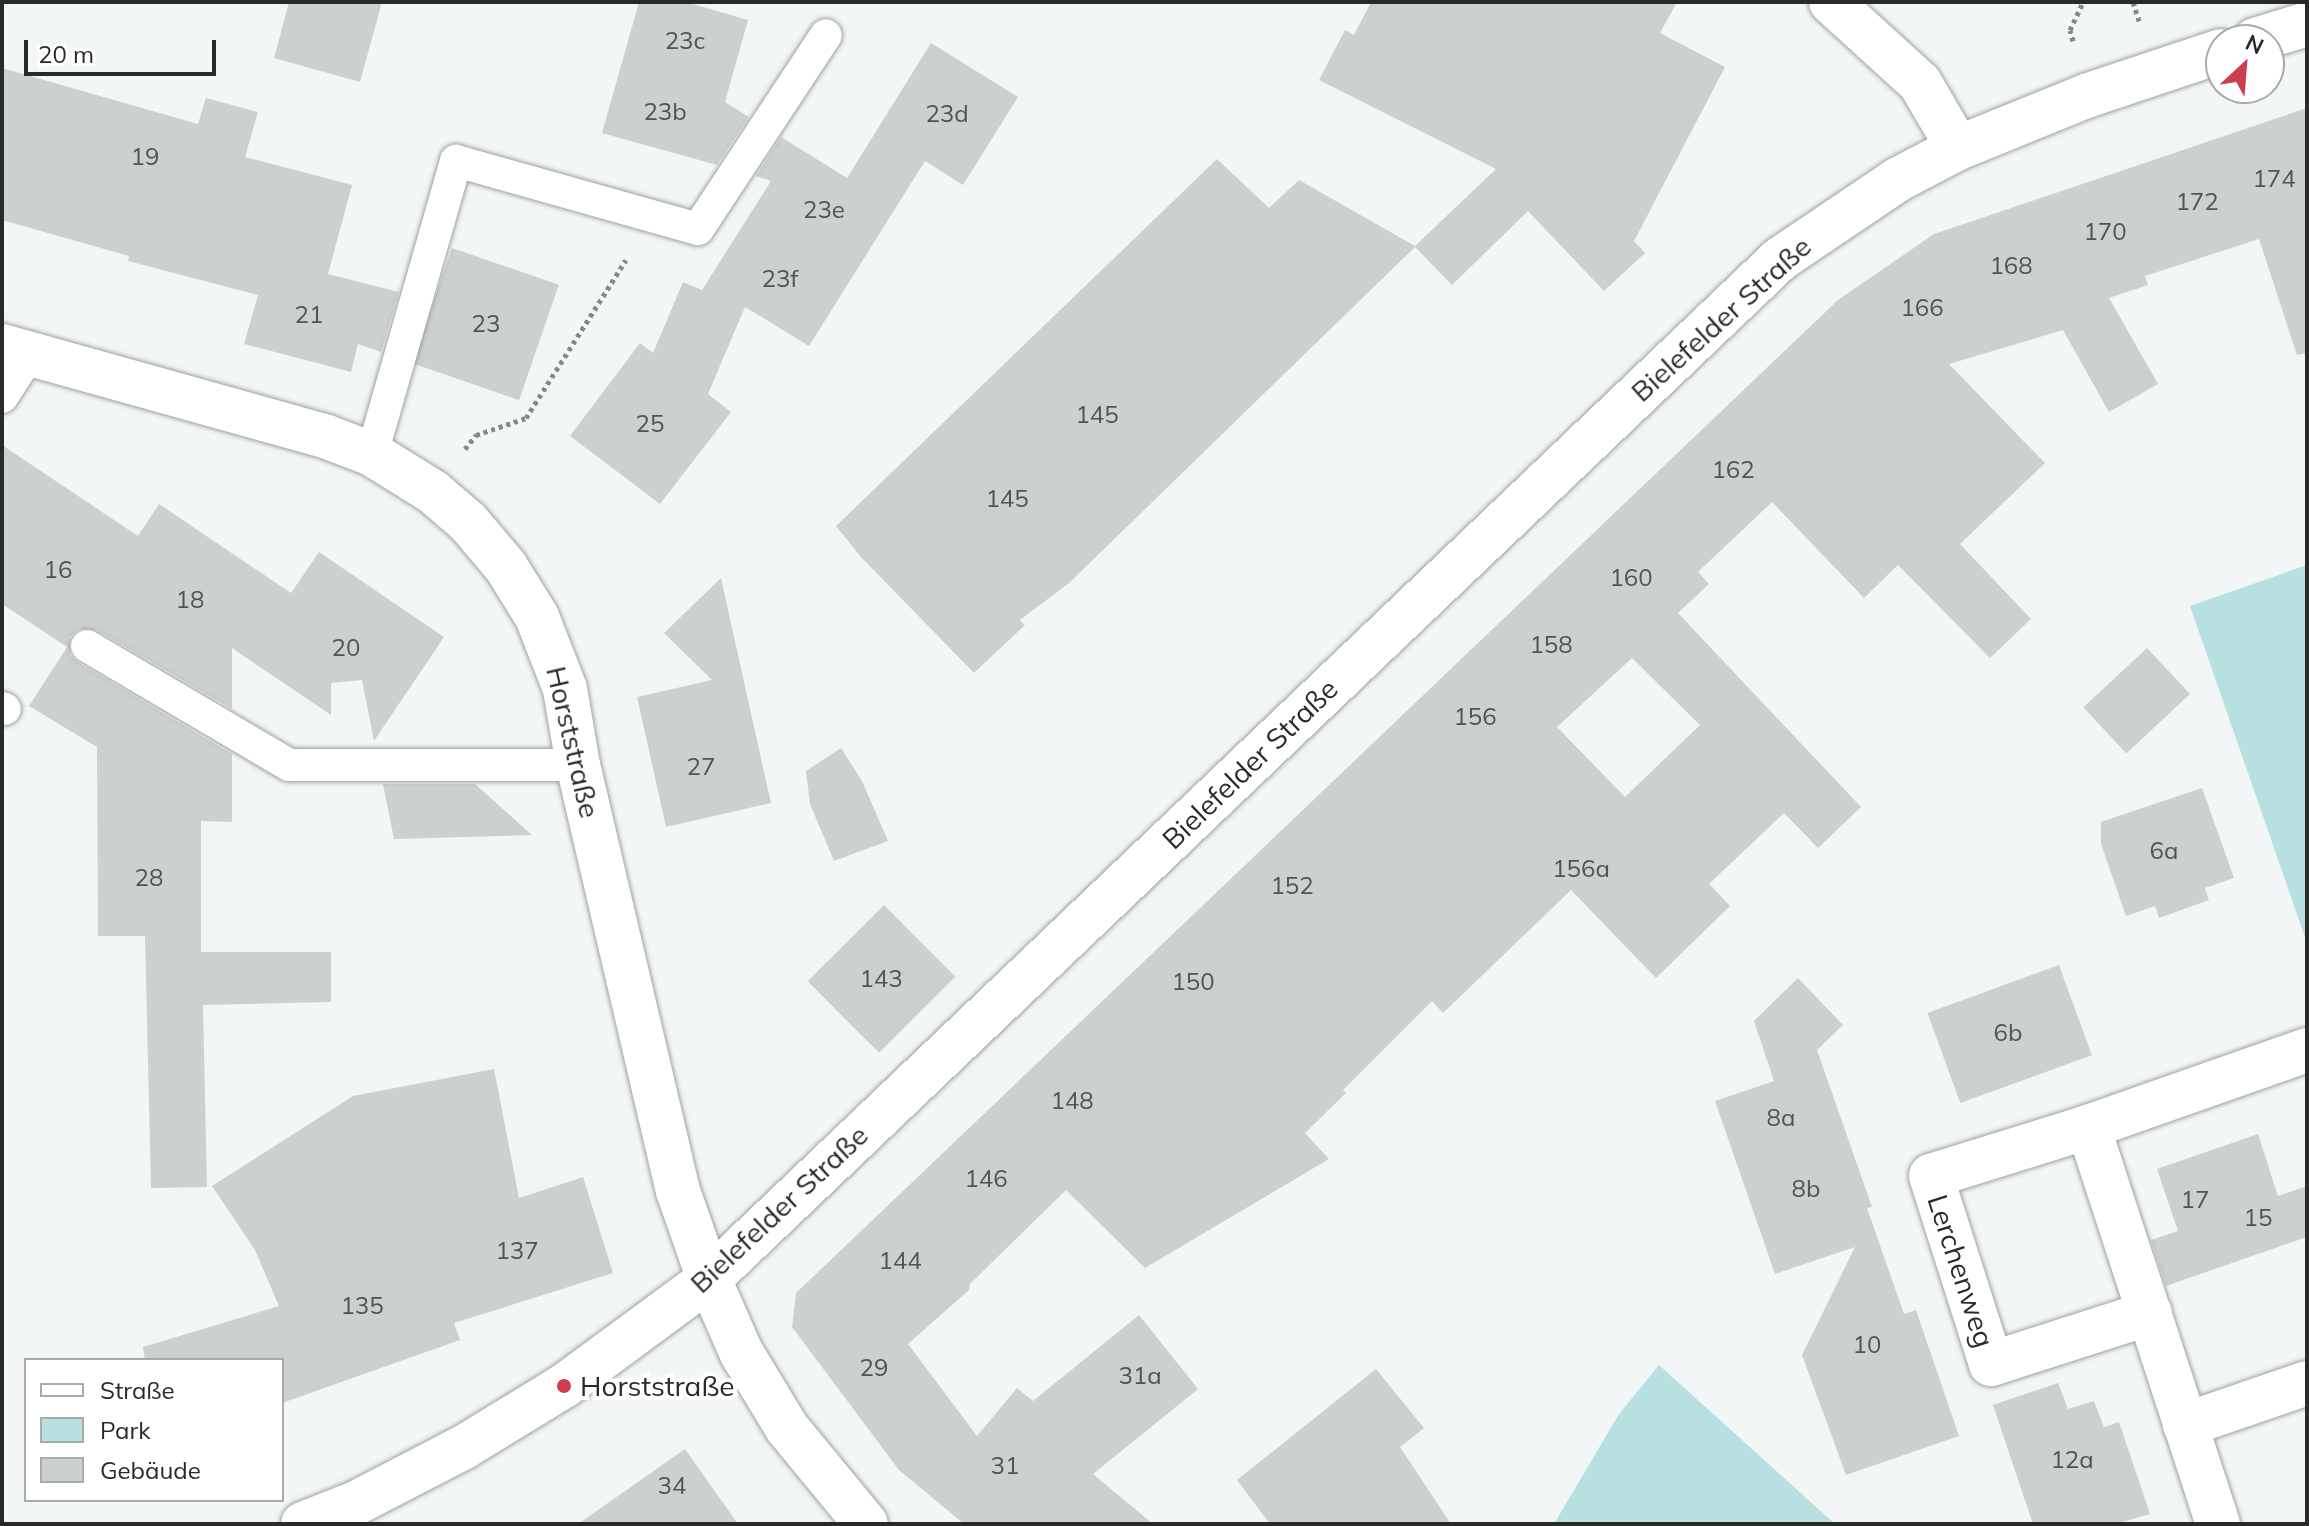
<!DOCTYPE html>
<html>
<head>
<meta charset="utf-8">
<style>
	body { margin:0 }
	#map { position:relative; width:2309px; height:1526px; overflow:hidden; background:#f2f6f6; font-family:Mulish,sans-serif }
	div>[style] { position:absolute }
	[style*='--x'] { left:calc(var(--x)*1px); top:calc(var(--y)*1px); width:calc(var(--w)*1px); rotate:calc(var(--a)*1deg) }
	.green>* { inset:0; background:#b8e0e0 }
	.building>* { inset:0; background:#ccd0d1; transform-origin:0 0 }
	.path>* { height:5px; margin-top:-2.5px; transform-origin:0; background:repeating-linear-gradient(90deg,#878989 0 4px,transparent 0 8px) }
	.roads { filter:drop-shadow(0 0 2px #9ea2a2) drop-shadow(0 0 2px #9ea2a2) }
	.service>* { height:32px; margin:-16px; padding:0 16px; transform-origin:16px; border-radius:16px; background:#fff }
	.minor>* { height:44px; margin:-22px; padding:0 22px; transform-origin:22px; border-radius:22px; background:#fff }
	.dots>* { width:22px; height:22px; translate:-50% -50%; box-sizing:border-box; border:4px solid #fff; border-radius:50% }
	span { translate:-50% -50%; white-space:nowrap; text-align:center; line-height:1.15; -webkit-text-stroke:8px #fff; paint-order:stroke }
	.number-label { font-size:24px; color:#525454 }
	.number-label span { -webkit-text-stroke-width:0 }
	.street-label { font-size:28px; color:#292a2a }
	.poi-label { font-size:28px; color:#292a2a }
	.left { translate:0 -50%; text-align:left }
	.frame { position:absolute; inset:0; border:4px solid #292a2a; pointer-events:none }
	.legend { position:absolute; left:24px; top:1358px; width:260px; height:144px; box-sizing:border-box; background:#fff; border:2px solid #a9aaaa; margin:0; padding:10px 14px; list-style:none; font-size:24px; color:#292a2a }
	.legend li { display:flex; align-items:center; gap:16px; height:40px }
	.legend b { width:40px; border:2px solid #a9aaaa }
	.north { position:absolute; left:2205px; top:24px; width:80px; height:80px; box-sizing:border-box; background:#fff; border:2px solid #a9aaaa; border-radius:50%; rotate:26deg; font-size:22px; font-weight:700; line-height:32px; text-align:center; color:#292a2a }
	.north::after { content:''; display:block; margin:auto; width:28px; height:36px; background:#cd3d50; clip-path:polygon(50% 0,100% 100%,50% 72%,0 100%) }
	.scale { position:absolute; left:24px; top:40px; width:192px; height:36px; box-sizing:border-box; border:4px solid #292a2a; border-top:0; padding-left:10px; font-size:24px; line-height:28px; white-space:nowrap; color:#292a2a; -webkit-text-stroke:6px #fff; paint-order:stroke }
</style>
</head>
<body>
<div id="map">
	<div class="green">
		<i style="clip-path:polygon(2307px 565px,2307px 943px,2190px 606px)"></i>
		<i style="clip-path:polygon(1659px 1365px,1835px 1524px,1554px 1524px,1619px 1414px)"></i>
	</div>
	<div class="building">
		<i style="clip-path:polygon(289px 2px,382px 2px,360px 82px,274px 58px)"></i>
		<i style="clip-path:polygon(639px 2px,686px 2px,748px 20px,725px 102px,749px 117px,717px 165px,602px 133px)"></i>
		<i style="clip-path:polygon(1371px 2px,1677px 2px,1660px 33px,1725px 67px,1634px 241px,1645px 253px,1604px 291px,1528px 211px,1452px 285px,1415px 247px,1069px 583px,1020px 620px,1025px 625px,974px 673px,861px 557px,836px 526px,1217px 159px,1269px 208px,1299px 180px,1415px 246px,1496px 169px,1319px 80px,1345px 30px,1354px 35px)"></i>
		<i style="clip-path:polygon(931px 43px,1018px 97px,963px 185px,925px 161px,809px 346px,745px 307px,708px 394px,731px 412px,660px 504px,570px 436px,640px 343px,653px 353px,683px 282px,702px 290px,771px 181px,756px 176px,781px 137px,847px 178px)"></i>
		<i style="clip-path:polygon(2px 68px,198px 124px,206px 98px,258px 112px,245px 157px,352px 185px,328px 274px,399px 292px,381px 352px,358px 344px,351px 372px,244px 344px,258px 295px,128px 261px,129px 256px,2px 220px)"></i>
		<i style="clip-path:polygon(evenodd,2307px 108px,2307px 353px,2297px 355px,2259px 239px,2145px 276px,2148px 285px,2109px 298px,2158px 384px,2109px 412px,2063px 330px,1949px 364px,2045px 463px,1960px 544px,2031px 619px,1990px 658px,1898px 565px,1864px 598px,1772px 502px,1698px 572px,1709px 584px,1678px 613px,1861px 807px,1818px 848px,1784px 813px,1709px 884px,1730px 906px,1656px 978px,1571px 890px,1443px 1013px,1432px 1001px,1343px 1090px,1346px 1093px,1305px 1133px,1329px 1159px,1145px 1268px,1066px 1190px,970px 1284px,969px 1290px,908px 1344px,977px 1436px,1017px 1388px,1033px 1401px,1139px 1315px,1198px 1389px,1093px 1474px,1153px 1524px,964px 1524px,899px 1470px,792px 1327px,796px 1293px,1838px 300px,1934px 234px,2307px 108px,1632px 658px,1700px 725px,1625px 797px,1557px 727px,1632px 658px)"></i>
		<i style="left:452px;top:248px;width:113px;height:122px;rotate:19deg"></i>
		<i style="clip-path:polygon(2px 445px,138px 536px,159px 504px,291px 593px,319px 552px,444px 637px,374px 741px,362px 680px,331px 683px,331px 715px,232px 648px,232px 709px,97px 630px,78px 629px,70px 637px,70px 655px,77px 662px,232px 754px,232px 822px,201px 821px,201px 952px,331px 952px,331px 1002px,203px 1005px,207px 1187px,151px 1188px,145px 936px,98px 936px,97px 747px,29px 706px,67px 647px,2px 604px)"></i>
		<i style="clip-path:polygon(721px 578px,771px 803px,666px 827px,637px 697px,712px 680px,664px 633px)"></i>
		<i style="left:2147px;top:648px;width:63px;height:87px;rotate:47deg"></i>
		<i style="clip-path:polygon(841px 748px,862px 781px,888px 841px,834px 861px,810px 804px,806px 771px)"></i>
		<i style="clip-path:polygon(383px 784px,475px 784px,532px 835px,394px 839px)"></i>
		<i style="clip-path:polygon(2202px 788px,2234px 878px,2205px 888px,2209px 900px,2159px 918px,2155px 906px,2126px 916px,2101px 844px,2101px 822px)"></i>
		<i style="left:884px;top:905px;width:101px;height:108px;rotate:45deg"></i>
		<i style="left:2059px;top:965px;width:96px;height:140px;rotate:70deg"></i>
		<i style="clip-path:polygon(1798px 978px,1843px 1025px,1817px 1050px,1872px 1207px,1867px 1208px,1904px 1314px,1916px 1310px,1959px 1436px,1846px 1475px,1802px 1355px,1855px 1247px,1775px 1274px,1715px 1101px,1774px 1081px,1754px 1021px)"></i>
		<i style="clip-path:polygon(494px 1069px,519px 1198px,583px 1177px,613px 1273px,454px 1323px,460px 1340px,282px 1403px,282px 1360px,145px 1360px,143px 1347px,279px 1306px,255px 1250px,212px 1186px,353px 1096px)"></i>
		<i style="clip-path:polygon(2258px 1134px,2278px 1196px,2307px 1186px,2307px 1237px,2166px 1286px,2151px 1240px,2178px 1231px,2157px 1169px)"></i>
		<i style="clip-path:polygon(1376px 1369px,1424px 1428px,1400px 1447px,1451px 1524px,1270px 1524px,1237px 1480px)"></i>
		<i style="clip-path:polygon(2058px 1383px,2068px 1409px,2094px 1401px,2104px 1427px,2119px 1422px,2150px 1514px,2115px 1524px,2033px 1524px,1993px 1405px)"></i>
		<i style="clip-path:polygon(685px 1449px,738px 1524px,578px 1524px)"></i>
	</div>
	<div class="path">
		<i style="--x:2133;--y:2;--w:20;--a:72"></i>
		<i style="--x:2073;--y:41;--w:11;--a:-105"></i>
		<i style="--x:2070;--y:30;--w:31;--a:-65"></i>
		<i style="--x:465;--y:449;--w:18;--a:-52"></i>
		<i style="--x:476;--y:435;--w:53;--a:-18.8"></i>
		<i style="--x:526;--y:418;--w:187;--a:-57.7"></i>
	</div>
	<div class="roads">
		<div class="service">
			<i style="--x:2;--y:397;--w:51;--a:-56.9"></i>
			<i style="--x:372;--y:454;--w:305;--a:-74"></i>
			<i style="--x:456;--y:161;--w:251;--a:15.7"></i>
			<i style="--x:698;--y:229;--w:232;--a:-56.6"></i>
			<i style="--x:87;--y:646;--w:234;--a:30.5"></i>
			<i style="--x:289;--y:765;--w:289;--a:0"></i>
			<i style="--x:2;--y:708;--w:3;--a:18"></i>
		</div>
		<div class="minor">
			<i style="--x:1831;--y:2;--w:120;--a:42.3"></i>
			<i style="--x:1920;--y:83;--w:75;--a:59.7"></i>
			<i style="--x:2255;--y:40;--w:54;--a:-17.1"></i>
			<i style="--x:2;--y:346;--w:337;--a:15.6"></i>
			<i style="--x:327;--y:437;--w:48;--a:20.7"></i>
			<i style="--x:372;--y:454;--w:72;--a:31.9"></i>
			<i style="--x:433;--y:492;--w:46;--a:40.6"></i>
			<i style="--x:468;--y:522;--w:59;--a:49.8"></i>
			<i style="--x:506;--y:567;--w:59;--a:58.2"></i>
			<i style="--x:537;--y:617;--w:77;--a:68.7"></i>
			<i style="--x:565;--y:689;--w:77;--a:80.3"></i>
			<i style="--x:578;--y:765;--w:438;--a:76.8"></i>
			<i style="--x:678;--y:1191;--w:93;--a:70.6"></i>
			<i style="--x:709;--y:1279;--w:80;--a:66.3"></i>
			<i style="--x:741;--y:1352;--w:89;--a:58.8"></i>
			<i style="--x:787;--y:1428;--w:124;--a:50.5"></i>
			<i style="--x:2088;--y:1127;--w:164;--a:162.7"></i>
			<i style="--x:1931;--y:1176;--w:197;--a:72.3"></i>
			<i style="--x:1991;--y:1364;--w:167;--a:-17.8"></i>
			<i style="--x:2185;--y:1425;--w:129;--a:-19"></i>
			<i style="--x:303;--y:1524;--w:57;--a:-21.6"></i>
			<i style="--x:356;--y:1503;--w:122;--a:-27.4"></i>
			<i style="--x:464;--y:1447;--w:117;--a:-31.4"></i>
			<i style="--x:564;--y:1386;--w:180;--a:-36.4"></i>
			<i style="--x:709;--y:1279;--w:1479;--a:-43.6"></i>
			<i style="--x:1780;--y:259;--w:141;--a:-34"></i>
			<i style="--x:1897;--y:180;--w:69;--a:-27.7"></i>
			<i style="--x:1958;--y:148;--w:138;--a:-22.1"></i>
			<i style="--x:2086;--y:96;--w:142;--a:-18.4"></i>
			<i style="--x:2218;--y:1524;--w:418;--a:-108.1"></i>
			<i style="--x:2088;--y:1127;--w:232;--a:-19.4"></i>
		</div>
	</div>
	<div class="dots">
		<i style="left:564px;top:1386px;background:#cd3d50"></i>
	</div>
	<div class="number-label">
		<span style="left:685px;top:41px">23c</span>
		<span style="left:665px;top:112px">23b</span>
		<span style="left:947px;top:114px">23d</span>
		<span style="left:145px;top:157px">19</span>
		<span style="left:2274px;top:179px">174</span>
		<span style="left:2197px;top:202px">172</span>
		<span style="left:824px;top:210px">23e</span>
		<span style="left:2105px;top:232px">170</span>
		<span style="left:2011px;top:266px">168</span>
		<span style="left:780px;top:279px">23f</span>
		<span style="left:1922px;top:308px">166</span>
		<span style="left:309px;top:315px">21</span>
		<span style="left:486px;top:324px">23</span>
		<span style="left:1097px;top:415px">145</span>
		<span style="left:650px;top:424px">25</span>
		<span style="left:1733px;top:470px">162</span>
		<span style="left:1007px;top:499px">145</span>
		<span style="left:58px;top:570px">16</span>
		<span style="left:1631px;top:578px">160</span>
		<span style="left:190px;top:600px">18</span>
		<span style="left:1551px;top:645px">158</span>
		<span style="left:346px;top:648px">20</span>
		<span style="left:1475px;top:717px">156</span>
		<span style="left:701px;top:767px">27</span>
		<span style="left:2164px;top:851px">6a</span>
		<span style="left:1581px;top:869px">156a</span>
		<span style="left:149px;top:878px">28</span>
		<span style="left:1292px;top:886px">152</span>
		<span style="left:881px;top:979px">143</span>
		<span style="left:1193px;top:982px">150</span>
		<span style="left:2008px;top:1033px">6b</span>
		<span style="left:1072px;top:1101px">148</span>
		<span style="left:1781px;top:1118px">8a</span>
		<span style="left:986px;top:1179px">146</span>
		<span style="left:1806px;top:1189px">8b</span>
		<span style="left:2195px;top:1200px">17</span>
		<span style="left:2258px;top:1218px">15</span>
		<span style="left:517px;top:1251px">137</span>
		<span style="left:900px;top:1261px">144</span>
		<span style="left:362px;top:1306px">135</span>
		<span style="left:1867px;top:1345px">10</span>
		<span style="left:874px;top:1368px">29</span>
		<span style="left:1140px;top:1376px">31a</span>
		<span style="left:2072px;top:1460px">12a</span>
		<span style="left:1005px;top:1466px">31</span>
		<span style="left:672px;top:1486px">34</span>
	</div>
	<div class="street-label">
		<span style="left:1721px;top:319px;rotate:-42deg">Bielefelder Straße</span>
		<span style="left:573px;top:742px;rotate:77deg">Horststraße</span>
		<span style="left:1250px;top:764px;rotate:-44deg">Bielefelder Straße</span>
		<span style="left:779px;top:1209px;rotate:-43deg">Bielefelder Straße</span>
		<span style="left:1961px;top:1271px;rotate:72deg">Lerchenweg</span>
	</div>
	<div class="poi-label">
		<span class="left" style="left:580px;top:1386px">Horststraße</span>
	</div>
	<div class="frame"></div>
	<ul class="legend">
	<li><b style="height:10px;background:#fff"></b>Straße</li>
	<li><b style="height:22px;background:#b8e0e0"></b>Park</li>
	<li><b style="height:22px;background:#ccd0d1"></b>Gebäude</li>
	</ul>
	<div class="north">N</div>
	<div class="scale">20 m</div>
</div>
</body>
</html>
